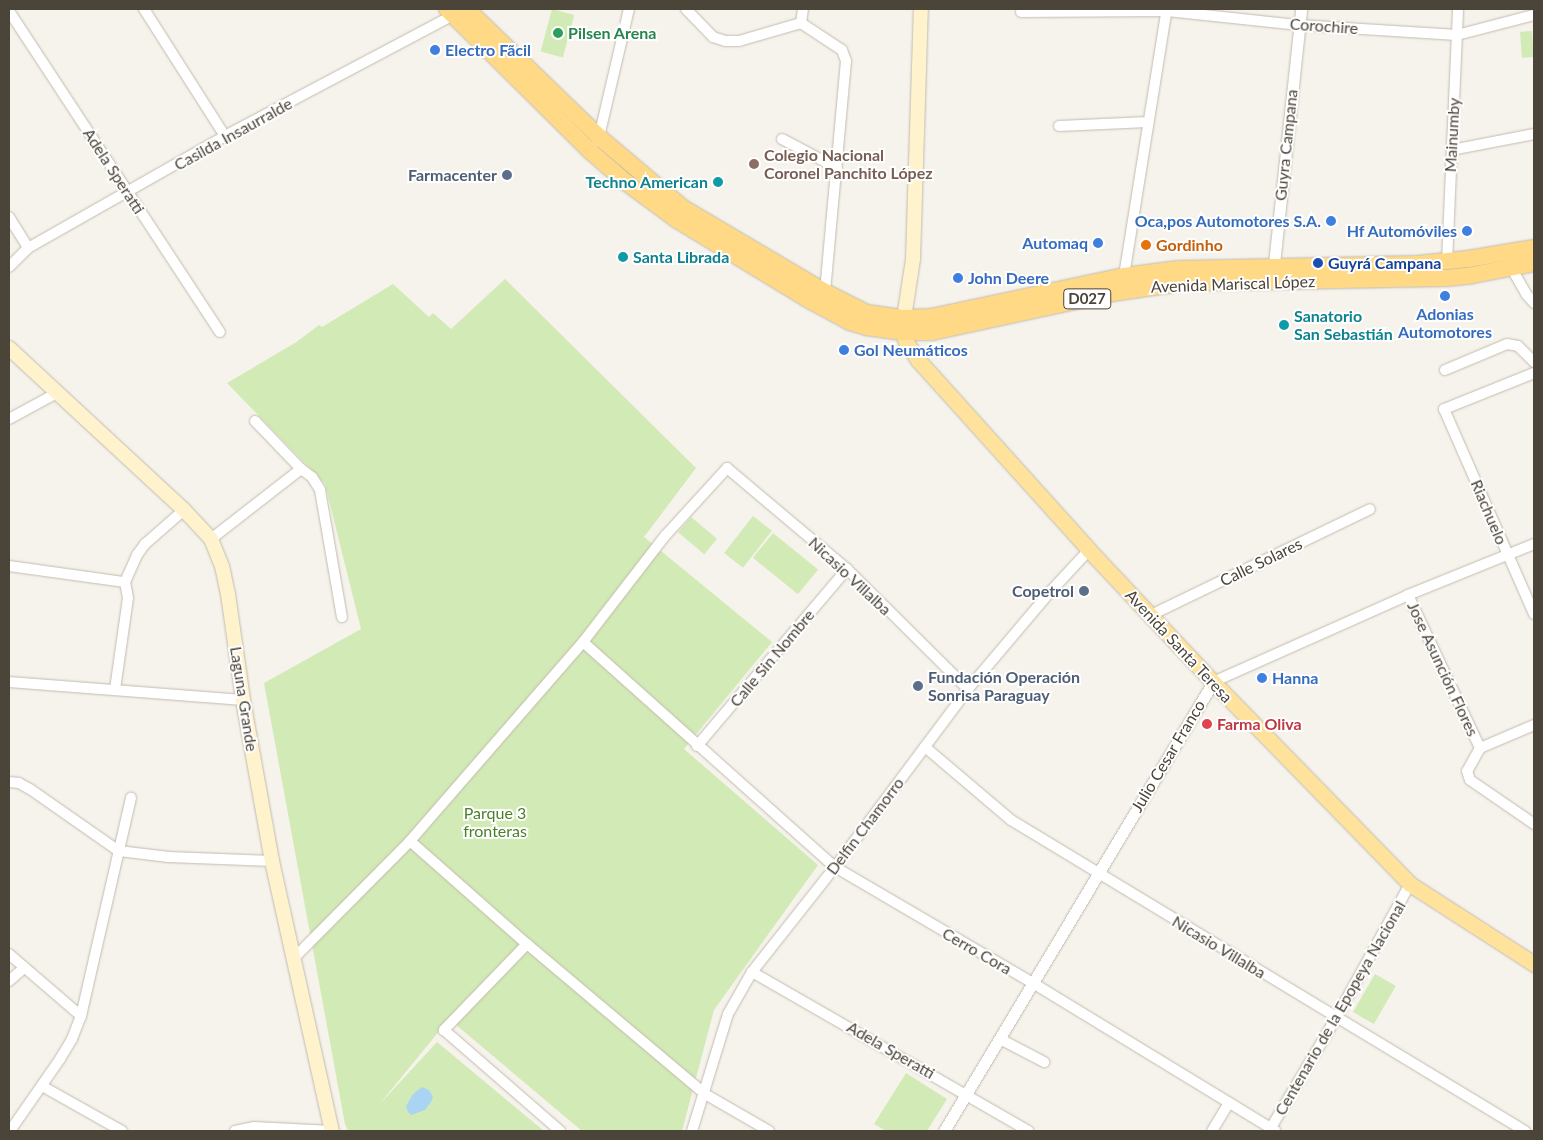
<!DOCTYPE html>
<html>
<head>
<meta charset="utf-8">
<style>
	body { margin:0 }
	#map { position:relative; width:1543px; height:1140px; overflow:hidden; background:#f6f3ec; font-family:Lato,sans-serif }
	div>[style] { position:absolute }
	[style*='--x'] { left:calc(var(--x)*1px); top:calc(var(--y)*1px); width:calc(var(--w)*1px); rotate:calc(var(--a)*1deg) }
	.green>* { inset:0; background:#d2eab5; transform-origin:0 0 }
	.water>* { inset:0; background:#a9d4f2 }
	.roads { filter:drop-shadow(0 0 1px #c2bbae) drop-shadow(0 0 1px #c2bbae) }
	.minor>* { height:10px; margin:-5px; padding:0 5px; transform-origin:5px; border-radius:5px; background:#fff }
	.tertiary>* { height:11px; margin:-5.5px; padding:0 5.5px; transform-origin:5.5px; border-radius:5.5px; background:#fff }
	.secondary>* { height:14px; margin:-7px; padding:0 7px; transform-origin:7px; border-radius:7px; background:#fff3cd }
	.primary>* { height:15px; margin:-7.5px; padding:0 7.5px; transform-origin:7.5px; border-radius:7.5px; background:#ffe39c }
	.trunk>* { height:16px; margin:-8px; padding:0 8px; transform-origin:8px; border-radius:8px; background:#ffd985 }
	.dots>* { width:14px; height:14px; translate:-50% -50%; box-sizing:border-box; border:2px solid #fff; border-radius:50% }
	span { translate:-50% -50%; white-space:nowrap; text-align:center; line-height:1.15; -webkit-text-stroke:4px #fff; paint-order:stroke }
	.shield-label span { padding:1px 4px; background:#fff; border:1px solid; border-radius:4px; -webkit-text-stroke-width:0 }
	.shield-label { font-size:15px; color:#4b4439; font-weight:700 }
	.street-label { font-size:16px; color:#4b4439 }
	.leisure-label { font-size:16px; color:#27864d; font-weight:700 }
	.left { translate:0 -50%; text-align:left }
	.shop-label { font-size:16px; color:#366cbe; font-weight:700 }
	.right { translate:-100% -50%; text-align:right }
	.education-label { font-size:16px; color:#785e54; font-weight:700 }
	.service-label { font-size:16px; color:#4e5e75; font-weight:700 }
	.culture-label { font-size:16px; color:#0d838f; font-weight:700 }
	.food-label { font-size:16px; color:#c56008; font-weight:700 }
	.transit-label { font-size:16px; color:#164399; font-weight:700 }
	.health-label { font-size:16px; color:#be3a42; font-weight:700 }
	.park-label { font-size:16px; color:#4a7f2a }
	.frame { position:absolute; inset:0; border:10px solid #4b4439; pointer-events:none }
</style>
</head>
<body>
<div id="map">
	<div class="green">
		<i style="left:552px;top:9px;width:23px;height:44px;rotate:15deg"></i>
		<i style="left:1532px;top:31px;width:26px;height:12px;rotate:86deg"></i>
		<i style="clip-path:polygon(505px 279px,696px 468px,644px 537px,772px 642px,684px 749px,818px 865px,714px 1010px,682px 1131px,582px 1131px,449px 1019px,378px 1106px,437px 1042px,544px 1131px,348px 1131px,345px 1124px,264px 683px,361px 629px,325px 484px,227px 383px,295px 343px,319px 325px,322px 327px,393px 284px,429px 317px,433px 313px,451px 329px)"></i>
		<i style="left:753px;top:516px;width:24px;height:47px;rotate:38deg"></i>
		<i style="left:691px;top:517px;width:34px;height:20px;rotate:40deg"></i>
		<i style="left:773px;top:533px;width:58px;height:32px;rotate:39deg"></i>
		<i style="left:1375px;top:974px;width:24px;height:44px;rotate:30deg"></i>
		<i style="clip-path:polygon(906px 1073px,947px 1099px,927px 1131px,886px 1131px,874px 1124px)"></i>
	</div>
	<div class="water">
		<i style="clip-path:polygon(422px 1087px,429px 1090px,433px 1097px,431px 1102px,425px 1110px,411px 1115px,408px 1112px,406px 1106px,413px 1094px)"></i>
	</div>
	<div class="roads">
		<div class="minor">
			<i style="--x:144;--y:9;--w:151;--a:57.5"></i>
			<i style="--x:686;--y:9;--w:39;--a:46"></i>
			<i style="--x:713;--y:37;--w:13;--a:18"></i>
			<i style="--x:725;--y:41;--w:14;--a:0"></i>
			<i style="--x:739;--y:41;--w:65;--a:-16.2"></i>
			<i style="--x:9;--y:11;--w:384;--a:56.7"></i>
			<i style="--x:1021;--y:12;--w:146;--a:-0.4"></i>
			<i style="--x:1167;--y:11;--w:133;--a:6.1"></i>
			<i style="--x:1299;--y:25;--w:158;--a:3.6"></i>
			<i style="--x:1457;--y:35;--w:80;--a:-14.6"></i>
			<i style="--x:801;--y:23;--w:49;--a:33.4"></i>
			<i style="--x:842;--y:50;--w:12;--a:70"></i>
			<i style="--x:846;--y:61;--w:232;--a:95.2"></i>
			<i style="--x:801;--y:23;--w:14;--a:-82"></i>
			<i style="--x:1059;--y:126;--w:89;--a:-2.6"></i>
			<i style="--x:782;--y:139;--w:62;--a:27.8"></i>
			<i style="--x:598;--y:141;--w:136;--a:-76.8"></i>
			<i style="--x:1452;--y:150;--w:84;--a:-11"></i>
			<i style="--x:9;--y:217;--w:36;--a:58"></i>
			<i style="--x:1447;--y:262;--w:253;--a:-87.5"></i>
			<i style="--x:1509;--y:264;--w:34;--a:60"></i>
			<i style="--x:1526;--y:294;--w:12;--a:48"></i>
			<i style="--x:9;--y:267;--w:27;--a:-45"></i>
			<i style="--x:28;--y:248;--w:227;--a:-29.6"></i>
			<i style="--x:225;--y:136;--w:263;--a:-27.9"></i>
			<i style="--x:1124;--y:276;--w:270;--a:-80.9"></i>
			<i style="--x:1445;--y:370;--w:67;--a:-22.8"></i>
			<i style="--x:1507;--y:344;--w:11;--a:10"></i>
			<i style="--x:1518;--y:346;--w:23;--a:45"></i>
			<i style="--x:1534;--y:373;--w:97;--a:158.2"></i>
			<i style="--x:1444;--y:409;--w:224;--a:66.3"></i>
			<i style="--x:9;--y:419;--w:55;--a:-28.4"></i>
			<i style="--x:255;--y:421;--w:66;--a:46.2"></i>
			<i style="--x:301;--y:469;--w:14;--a:36"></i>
			<i style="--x:312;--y:477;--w:15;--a:58"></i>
			<i style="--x:320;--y:490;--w:129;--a:80.2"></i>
			<i style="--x:211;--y:539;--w:114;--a:-37.9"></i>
			<i style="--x:9;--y:566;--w:117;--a:7.9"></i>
			<i style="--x:125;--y:582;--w:16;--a:79"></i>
			<i style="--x:128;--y:598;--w:92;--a:98.1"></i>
			<i style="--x:125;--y:582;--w:30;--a:-66"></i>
			<i style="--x:137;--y:555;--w:14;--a:-54"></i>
			<i style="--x:145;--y:544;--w:52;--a:-41.1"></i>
			<i style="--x:1408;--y:595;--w:169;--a:64.8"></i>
			<i style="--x:1151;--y:615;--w:243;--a:-25.8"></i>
			<i style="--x:583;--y:642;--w:338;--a:41.8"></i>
			<i style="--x:835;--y:867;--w:229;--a:30.4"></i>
			<i style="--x:1033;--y:983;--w:284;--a:31.4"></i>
			<i style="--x:9;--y:682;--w:235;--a:4.4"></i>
			<i style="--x:1213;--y:682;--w:214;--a:-24"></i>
			<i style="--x:1408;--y:595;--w:136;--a:-22"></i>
			<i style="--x:697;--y:746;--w:232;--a:-49.7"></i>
			<i style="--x:925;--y:747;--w:113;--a:40.3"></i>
			<i style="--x:1011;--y:820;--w:601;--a:31.18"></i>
			<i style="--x:1480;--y:748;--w:26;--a:119"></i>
			<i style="--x:1467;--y:771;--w:9;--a:72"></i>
			<i style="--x:1470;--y:780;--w:78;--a:34.5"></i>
			<i style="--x:1480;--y:748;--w:59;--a:-23.1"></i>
			<i style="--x:9;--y:782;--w:10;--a:6"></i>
			<i style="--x:19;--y:783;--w:13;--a:29"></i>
			<i style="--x:30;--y:789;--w:108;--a:34.9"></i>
			<i style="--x:119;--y:851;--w:50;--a:6.8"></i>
			<i style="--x:169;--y:857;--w:103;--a:2.2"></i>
			<i style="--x:410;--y:841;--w:156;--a:41.4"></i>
			<i style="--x:527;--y:944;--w:233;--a:40.1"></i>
			<i style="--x:705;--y:1094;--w:74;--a:30"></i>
			<i style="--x:527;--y:944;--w:120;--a:134"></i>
			<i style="--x:444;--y:1030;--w:154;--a:41"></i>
			<i style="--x:9;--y:954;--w:95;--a:40.7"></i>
			<i style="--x:293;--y:959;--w:166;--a:-45.2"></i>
			<i style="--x:410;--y:841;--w:264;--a:-49"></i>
			<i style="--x:583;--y:642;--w:134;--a:-52.3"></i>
			<i style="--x:665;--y:536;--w:92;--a:-47.6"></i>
			<i style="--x:727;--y:468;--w:157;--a:40.1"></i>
			<i style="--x:847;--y:569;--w:170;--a:44.8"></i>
			<i style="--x:752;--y:972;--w:319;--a:29.9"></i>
			<i style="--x:9;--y:981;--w:20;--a:-41"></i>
			<i style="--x:1000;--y:1039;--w:50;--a:27.6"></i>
			<i style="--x:42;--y:1086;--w:92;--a:29.4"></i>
			<i style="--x:10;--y:1131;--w:88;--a:-55.2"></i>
			<i style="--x:60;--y:1059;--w:23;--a:-59"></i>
			<i style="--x:72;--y:1039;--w:25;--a:-69"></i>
			<i style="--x:81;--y:1016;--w:224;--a:-77.1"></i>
			<i style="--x:235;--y:1131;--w:19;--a:-12"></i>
			<i style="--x:254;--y:1127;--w:78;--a:2.9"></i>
			<i style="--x:692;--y:1131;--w:122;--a:-72.9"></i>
			<i style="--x:728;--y:1014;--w:48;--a:-60.3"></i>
			<i style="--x:752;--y:972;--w:134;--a:-51.7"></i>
			<i style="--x:835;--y:867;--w:222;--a:-53.2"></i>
			<i style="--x:968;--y:689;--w:127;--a:-49.8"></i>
			<i style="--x:1050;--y:592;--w:57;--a:-47.1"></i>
			<i style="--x:1212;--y:1131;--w:33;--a:-59"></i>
			<i style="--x:1269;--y:1131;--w:131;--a:-59.3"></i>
			<i style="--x:1336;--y:1018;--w:153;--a:-61.1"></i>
		</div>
		<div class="tertiary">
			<i style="--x:1273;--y:273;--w:265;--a:-83.9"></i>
			<i style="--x:944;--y:1131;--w:523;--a:-59.07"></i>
		</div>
		<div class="secondary">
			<i style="--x:904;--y:318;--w:60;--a:-81.3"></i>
			<i style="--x:913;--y:259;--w:250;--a:-88.2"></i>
			<i style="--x:9;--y:348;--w:238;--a:42.8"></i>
			<i style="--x:184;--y:510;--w:40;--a:47"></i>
			<i style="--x:211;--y:539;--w:29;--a:68"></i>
			<i style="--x:222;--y:566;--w:29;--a:78"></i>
			<i style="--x:228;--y:594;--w:107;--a:81.9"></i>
			<i style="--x:243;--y:700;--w:164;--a:79.8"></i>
			<i style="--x:272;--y:861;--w:277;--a:77.5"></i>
		</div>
		<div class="primary">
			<i style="--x:904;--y:320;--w:12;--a:95"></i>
			<i style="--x:903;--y:332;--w:10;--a:73"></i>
			<i style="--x:906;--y:342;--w:23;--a:56"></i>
			<i style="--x:919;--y:361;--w:254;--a:48"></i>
			<i style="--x:1089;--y:550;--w:181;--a:46.8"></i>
			<i style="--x:1213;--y:682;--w:282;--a:45.7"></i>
			<i style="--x:1410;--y:884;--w:148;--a:32.8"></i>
		</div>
		<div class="trunk">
			<i style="--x:447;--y:9;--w:202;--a:44.8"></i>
			<i style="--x:590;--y:151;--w:49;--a:40.9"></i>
			<i style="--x:627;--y:183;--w:62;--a:36.5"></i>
			<i style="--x:677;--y:220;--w:157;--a:31.2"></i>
			<i style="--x:811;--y:301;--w:44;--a:28.3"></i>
			<i style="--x:850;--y:322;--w:17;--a:17"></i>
			<i style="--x:866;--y:327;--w:37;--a:8"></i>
			<i style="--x:903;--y:332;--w:29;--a:0"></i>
			<i style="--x:932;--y:332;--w:184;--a:-12.2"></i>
			<i style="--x:1112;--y:293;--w:70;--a:-8.2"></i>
			<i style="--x:1181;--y:283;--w:265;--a:-1.1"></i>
			<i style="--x:1446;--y:278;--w:27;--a:-6"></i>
			<i style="--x:1473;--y:275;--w:62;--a:-11.1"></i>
			<i style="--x:467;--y:9;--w:184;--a:44.1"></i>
			<i style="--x:599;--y:137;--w:110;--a:40.2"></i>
			<i style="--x:683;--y:208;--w:165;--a:30.6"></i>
			<i style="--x:825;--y:292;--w:47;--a:26.6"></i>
			<i style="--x:867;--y:313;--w:37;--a:8"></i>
			<i style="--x:904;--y:318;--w:27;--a:-2"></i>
			<i style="--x:931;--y:317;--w:197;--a:-12"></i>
			<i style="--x:1124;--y:276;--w:55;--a:-7.3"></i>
			<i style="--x:1179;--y:269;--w:238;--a:-1.2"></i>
			<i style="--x:1417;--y:264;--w:51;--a:-5.6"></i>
			<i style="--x:1468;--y:259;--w:67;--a:-9.5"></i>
		</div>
	</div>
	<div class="dots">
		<i style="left:558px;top:33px;background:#2e9e5b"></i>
		<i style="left:435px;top:50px;background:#3f7fe0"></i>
		<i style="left:754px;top:164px;background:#8d6e63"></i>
		<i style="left:507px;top:175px;background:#5c6f8a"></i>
		<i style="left:718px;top:182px;background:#0f9aa8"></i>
		<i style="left:1331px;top:221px;background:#3f7fe0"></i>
		<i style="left:1467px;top:231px;background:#3f7fe0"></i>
		<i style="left:1098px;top:243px;background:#3f7fe0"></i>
		<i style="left:1146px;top:245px;background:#e8710a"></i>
		<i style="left:623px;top:257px;background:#0f9aa8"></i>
		<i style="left:1318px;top:263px;background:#1a4fb4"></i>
		<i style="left:958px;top:278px;background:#3f7fe0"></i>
		<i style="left:1445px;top:296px;background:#3f7fe0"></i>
		<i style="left:1284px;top:325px;background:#0f9aa8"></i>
		<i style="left:844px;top:350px;background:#3f7fe0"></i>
		<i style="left:1084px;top:591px;background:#5c6f8a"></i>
		<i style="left:1262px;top:678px;background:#3f7fe0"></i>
		<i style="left:918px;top:686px;background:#5c6f8a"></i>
		<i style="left:1207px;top:724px;background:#e0444e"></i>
	</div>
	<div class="shield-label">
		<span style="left:1087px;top:299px">D027</span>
	</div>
	<div class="street-label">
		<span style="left:1324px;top:26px;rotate:4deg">Corochire</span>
		<span style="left:233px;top:134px;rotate:-29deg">Casilda Insaurralde</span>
		<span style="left:1452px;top:135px;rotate:-87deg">Mainumby</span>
		<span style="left:1286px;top:145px;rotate:-84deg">Guyra Campana</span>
		<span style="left:114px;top:171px;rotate:57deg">Adela Speratti</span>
		<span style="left:1233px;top:284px;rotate:-2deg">Avenida Mariscal López</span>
		<span style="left:1489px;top:512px;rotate:67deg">Riachuelo</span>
		<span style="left:1261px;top:562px;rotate:-26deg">Calle Solares</span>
		<span style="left:850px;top:576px;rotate:43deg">Nicasio Villalba</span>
		<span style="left:1179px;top:646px;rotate:47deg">Avenida Santa Teresa</span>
		<span style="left:772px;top:658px;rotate:-50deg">Calle Sin Nombre</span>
		<span style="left:1443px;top:669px;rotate:65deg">Jose Asunción Flores</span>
		<span style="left:244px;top:699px;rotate:81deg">Laguna Grande</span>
		<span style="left:1168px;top:756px;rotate:-59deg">Julio Cesar Franco</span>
		<span style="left:865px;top:826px;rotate:-53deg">Delfin Chamorro</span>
		<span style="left:1219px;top:947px;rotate:31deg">Nicasio Villalba</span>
		<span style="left:977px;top:951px;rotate:30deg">Cerro Cora</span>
		<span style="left:1340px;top:1008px;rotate:-60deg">Centenario de la Epopeya Nacional</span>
		<span style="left:891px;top:1050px;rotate:30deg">Adela Speratti</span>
	</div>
	<div class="leisure-label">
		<span class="left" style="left:568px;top:33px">Pilsen Arena</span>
	</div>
	<div class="shop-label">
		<span class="left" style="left:445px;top:50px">Electro Fãcil</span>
		<span class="right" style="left:1321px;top:221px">Oca,pos Automotores S.A.</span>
		<span class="right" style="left:1457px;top:231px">Hf Automóviles</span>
		<span class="right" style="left:1088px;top:243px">Automaq</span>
		<span class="left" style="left:968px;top:278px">John Deere</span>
		<span style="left:1445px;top:323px">Adonias<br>Automotores</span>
		<span class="left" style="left:854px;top:350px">Gol Neumáticos</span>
		<span class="left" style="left:1272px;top:678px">Hanna</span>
	</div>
	<div class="education-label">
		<span class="left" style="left:764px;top:164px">Colegio Nacional<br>Coronel Panchito López</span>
	</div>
	<div class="service-label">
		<span class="right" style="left:497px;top:175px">Farmacenter</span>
		<span class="right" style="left:1074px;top:591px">Copetrol</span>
		<span class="left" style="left:928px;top:686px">Fundación Operación<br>Sonrisa Paraguay</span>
	</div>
	<div class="culture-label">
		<span class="right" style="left:708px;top:182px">Techno American</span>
		<span class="left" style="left:633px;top:257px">Santa Librada</span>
		<span class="left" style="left:1294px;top:325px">Sanatorio<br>San Sebastián</span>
	</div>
	<div class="food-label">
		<span class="left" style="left:1156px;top:245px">Gordinho</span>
	</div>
	<div class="transit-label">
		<span class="left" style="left:1328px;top:263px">Guyrá Campana</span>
	</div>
	<div class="health-label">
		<span class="left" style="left:1217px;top:724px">Farma Oliva</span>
	</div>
	<div class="park-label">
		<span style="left:495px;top:822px">Parque 3<br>fronteras</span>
	</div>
	<div class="frame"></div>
</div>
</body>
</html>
